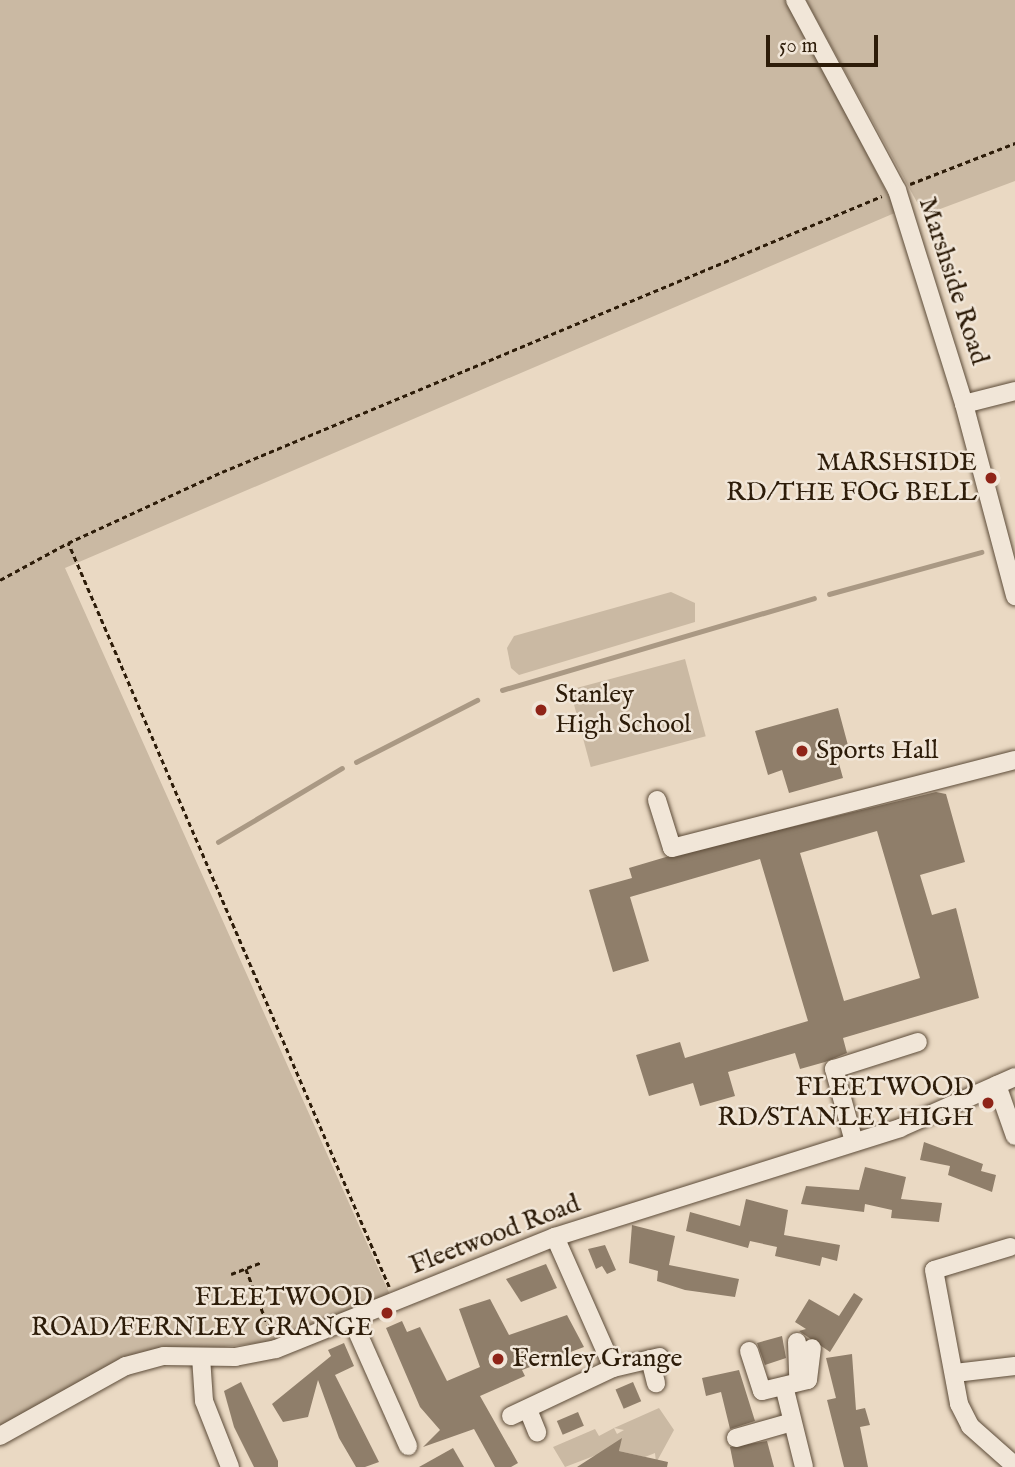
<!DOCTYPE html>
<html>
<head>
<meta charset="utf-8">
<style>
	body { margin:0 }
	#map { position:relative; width:1015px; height:1467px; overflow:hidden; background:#ead9c3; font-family:"IM FELL English",serif }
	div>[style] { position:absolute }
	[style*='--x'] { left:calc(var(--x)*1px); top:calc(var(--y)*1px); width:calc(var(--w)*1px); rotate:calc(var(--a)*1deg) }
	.green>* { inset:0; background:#cab9a3; transform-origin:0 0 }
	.stream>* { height:4.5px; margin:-2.25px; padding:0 2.25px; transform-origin:2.25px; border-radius:2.25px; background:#aa9984 }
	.building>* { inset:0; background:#8f7e6a; transform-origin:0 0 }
	.path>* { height:2.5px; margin-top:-1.25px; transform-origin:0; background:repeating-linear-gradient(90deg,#2d1c09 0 5px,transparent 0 8.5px) }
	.roads { filter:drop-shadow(0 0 2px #5c4b38) drop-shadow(0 0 2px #5c4b38) }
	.minor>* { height:18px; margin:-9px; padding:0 9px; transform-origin:9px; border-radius:9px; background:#f1e6d8 }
	.dots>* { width:19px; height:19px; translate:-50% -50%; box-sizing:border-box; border:4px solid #f1e6d8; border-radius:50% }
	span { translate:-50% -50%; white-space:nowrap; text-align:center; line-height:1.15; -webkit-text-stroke:5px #f1e6d8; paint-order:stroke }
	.street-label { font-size:26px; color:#2d1c09 }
	.poi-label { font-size:26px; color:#2d1c09 }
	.right { translate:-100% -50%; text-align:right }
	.left { translate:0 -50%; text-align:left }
	.scale { position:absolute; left:766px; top:35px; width:112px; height:32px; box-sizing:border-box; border:4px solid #2d1c09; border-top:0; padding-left:9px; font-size:21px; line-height:24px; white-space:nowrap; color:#2d1c09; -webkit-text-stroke:5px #f1e6d8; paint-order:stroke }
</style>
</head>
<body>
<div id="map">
	<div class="green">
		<i style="clip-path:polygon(0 0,787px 0,897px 212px,65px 568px,391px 1297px,275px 1341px,121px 1359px,0 1427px)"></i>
		<i style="clip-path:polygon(806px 0,1015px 0,1015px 181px,924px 215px)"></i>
		<i style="clip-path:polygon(671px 592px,695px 603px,695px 622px,519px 675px,511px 668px,507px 648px,514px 636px)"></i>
		<i style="left:685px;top:659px;width:80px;height:119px;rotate:75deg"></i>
		<i style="clip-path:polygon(659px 1408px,674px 1430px,656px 1463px,655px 1453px,645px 1457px,619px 1451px,620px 1446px,565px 1467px,553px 1447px,595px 1429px,599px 1436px,614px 1428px,617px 1434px,624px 1430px,614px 1428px)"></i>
	</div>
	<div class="stream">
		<i style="--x:829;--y:594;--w:158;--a:-15.4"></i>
		<i style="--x:502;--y:690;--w:325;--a:-16.4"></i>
		<i style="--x:356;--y:762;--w:136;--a:-27.1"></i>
		<i style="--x:218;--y:842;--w:144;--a:-30.8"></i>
	</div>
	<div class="building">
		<i style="clip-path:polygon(838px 708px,849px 749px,836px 753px,843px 778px,789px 793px,782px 770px,768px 775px,755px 731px)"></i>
		<i style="clip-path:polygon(evenodd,936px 792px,946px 794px,965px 862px,920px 875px,932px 915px,956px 908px,979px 998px,843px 1038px,847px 1053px,825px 1062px,800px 1069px,795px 1053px,728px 1072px,735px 1096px,700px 1106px,693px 1083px,649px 1096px,636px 1055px,680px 1042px,685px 1058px,808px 1021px,760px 859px,630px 897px,649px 961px,613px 972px,589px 890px,632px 878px,629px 868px,666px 857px,936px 792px,877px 831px,920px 978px,844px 1001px,800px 853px,877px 831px)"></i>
		<i style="clip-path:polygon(924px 1142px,983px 1164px,981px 1171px,996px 1175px,992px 1192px,948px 1175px,950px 1166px,920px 1160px)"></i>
		<i style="clip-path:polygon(865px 1167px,906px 1177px,901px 1199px,942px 1203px,939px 1222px,891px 1218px,892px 1210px,865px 1204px,864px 1212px,801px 1204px,806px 1186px,859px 1190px)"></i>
		<i style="clip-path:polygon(746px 1199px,788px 1210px,784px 1235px,840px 1245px,837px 1261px,822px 1257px,820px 1266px,775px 1256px,777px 1247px,750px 1241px,748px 1248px,686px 1231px,690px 1212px,740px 1226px)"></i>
		<i style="clip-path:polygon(632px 1225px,675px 1236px,669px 1265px,739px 1279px,735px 1297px,685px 1290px,657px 1281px,658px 1271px,629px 1263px)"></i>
		<i style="clip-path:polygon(605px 1245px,616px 1270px,607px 1274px,602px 1266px,596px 1269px,588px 1249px)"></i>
		<i style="clip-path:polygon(546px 1264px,557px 1288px,521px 1302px,506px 1279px)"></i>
		<i style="clip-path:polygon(854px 1293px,863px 1299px,830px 1352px,799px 1331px,806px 1329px,795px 1322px,809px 1299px,839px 1316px)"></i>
		<i style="clip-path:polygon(490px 1299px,509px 1335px,567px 1315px,584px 1347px,522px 1370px,525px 1376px,480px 1396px,518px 1463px,511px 1467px,495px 1467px,474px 1429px,423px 1447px,440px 1430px,420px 1407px,386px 1328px,402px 1321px,407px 1332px,420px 1327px,447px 1381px,480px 1367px,459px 1309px)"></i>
		<i style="clip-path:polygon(782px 1336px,786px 1358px,765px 1365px,757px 1343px)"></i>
		<i style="clip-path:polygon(344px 1343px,354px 1366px,335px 1375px,379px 1462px,365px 1467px,356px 1467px,339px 1438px,318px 1380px,308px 1417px,283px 1422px,272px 1404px,331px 1356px,328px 1350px)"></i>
		<i style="clip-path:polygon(852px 1354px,856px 1410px,865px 1408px,870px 1425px,860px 1427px,868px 1467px,844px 1467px,827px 1400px,836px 1398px,826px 1358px)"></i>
		<i style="clip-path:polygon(739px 1370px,755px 1421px,730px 1429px,721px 1392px,706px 1396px,702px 1378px)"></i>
		<i style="clip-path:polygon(241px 1382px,278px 1461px,278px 1467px,254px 1467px,234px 1427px,224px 1391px)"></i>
		<i style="left:633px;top:1382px;width:21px;height:19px;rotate:67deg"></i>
		<i style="left:578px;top:1412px;width:15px;height:23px;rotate:67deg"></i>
		<i style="clip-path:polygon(622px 1438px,619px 1451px,668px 1462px,667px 1467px,577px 1467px)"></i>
		<i style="clip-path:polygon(767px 1441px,774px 1467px,734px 1467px,730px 1447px)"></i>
		<i style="clip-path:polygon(453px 1448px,464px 1467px,419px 1467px)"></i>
	</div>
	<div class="path">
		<i style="--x:910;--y:184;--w:113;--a:-21.3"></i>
		<i style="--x:0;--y:580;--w:77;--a:-28.6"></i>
		<i style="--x:246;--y:1269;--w:69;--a:68.7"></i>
		<i style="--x:231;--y:1274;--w:33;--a:-21"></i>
		<i style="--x:389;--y:1287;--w:810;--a:-113.34"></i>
		<i style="--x:68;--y:543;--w:170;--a:-24.8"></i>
		<i style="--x:222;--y:472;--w:715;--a:-22.69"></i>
	</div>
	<div class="roads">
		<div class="minor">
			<i style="--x:795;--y:0;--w:216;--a:61.8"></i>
			<i style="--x:897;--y:190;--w:224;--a:72.6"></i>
			<i style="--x:964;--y:404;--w:199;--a:75.1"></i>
			<i style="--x:964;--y:404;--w:53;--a:-14.3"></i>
			<i style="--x:657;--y:800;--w:50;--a:72.6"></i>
			<i style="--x:672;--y:848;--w:354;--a:-14.4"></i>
			<i style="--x:997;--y:1085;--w:54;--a:70.6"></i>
			<i style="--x:854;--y:1142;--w:76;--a:-105.3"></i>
			<i style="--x:834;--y:1069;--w:88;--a:-17.8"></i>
			<i style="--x:555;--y:1237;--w:143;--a:66.1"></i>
			<i style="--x:1010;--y:1247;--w:79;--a:163.2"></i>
			<i style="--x:934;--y:1270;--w:136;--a:79.4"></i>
			<i style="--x:959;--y:1404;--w:25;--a:63"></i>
			<i style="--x:970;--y:1426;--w:60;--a:41.6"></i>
			<i style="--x:352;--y:1320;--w:138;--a:66"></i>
			<i style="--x:797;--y:1342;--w:33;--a:88"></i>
			<i style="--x:749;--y:1351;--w:42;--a:72"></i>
			<i style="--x:762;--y:1391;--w:47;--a:-13.4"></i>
			<i style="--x:808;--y:1380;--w:32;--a:-83"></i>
			<i style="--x:201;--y:1357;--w:44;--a:86.1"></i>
			<i style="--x:204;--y:1401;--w:71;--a:68.5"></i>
			<i style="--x:650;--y:1359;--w:25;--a:76"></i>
			<i style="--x:955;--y:1373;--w:60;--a:-6.7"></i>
			<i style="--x:784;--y:1386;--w:83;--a:76.1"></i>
			<i style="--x:529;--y:1412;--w:22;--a:68"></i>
			<i style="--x:511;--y:1416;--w:113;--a:-25.2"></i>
			<i style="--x:613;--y:1368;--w:48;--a:-13.2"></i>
			<i style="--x:0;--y:1436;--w:144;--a:-29.1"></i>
			<i style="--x:126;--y:1366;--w:39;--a:-15"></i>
			<i style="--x:164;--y:1356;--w:71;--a:0.8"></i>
			<i style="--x:235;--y:1357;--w:42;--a:-11"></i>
			<i style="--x:276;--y:1349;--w:301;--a:-21.9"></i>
			<i style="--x:555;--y:1237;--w:362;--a:-17.5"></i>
			<i style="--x:900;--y:1128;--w:126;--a:-23.9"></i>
			<i style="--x:736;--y:1438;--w:58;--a:-15.9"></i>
		</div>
	</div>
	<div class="dots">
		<i style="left:991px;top:478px;background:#8f2418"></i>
		<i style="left:541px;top:710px;background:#8f2418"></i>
		<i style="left:802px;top:751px;background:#8f2418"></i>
		<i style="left:988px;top:1103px;background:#8f2418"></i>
		<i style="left:387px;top:1313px;background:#8f2418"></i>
		<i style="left:498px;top:1359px;background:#8f2418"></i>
	</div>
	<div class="street-label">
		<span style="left:953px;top:281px;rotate:72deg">Marshside Road</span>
		<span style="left:495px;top:1235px;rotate:-21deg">Fleetwood Road</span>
	</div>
	<div class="poi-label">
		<span class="right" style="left:977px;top:478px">MARSHSIDE<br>RD/THE FOG BELL</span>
		<span class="left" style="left:555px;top:710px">Stanley<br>High School</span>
		<span class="left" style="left:816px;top:751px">Sports Hall</span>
		<span class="right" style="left:974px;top:1103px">FLEETWOOD<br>RD/STANLEY HIGH</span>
		<span class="right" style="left:373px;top:1313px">FLEETWOOD<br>ROAD/FERNLEY GRANGE</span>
		<span class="left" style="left:512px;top:1359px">Fernley Grange</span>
	</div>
	<div class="scale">50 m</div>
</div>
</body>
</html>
